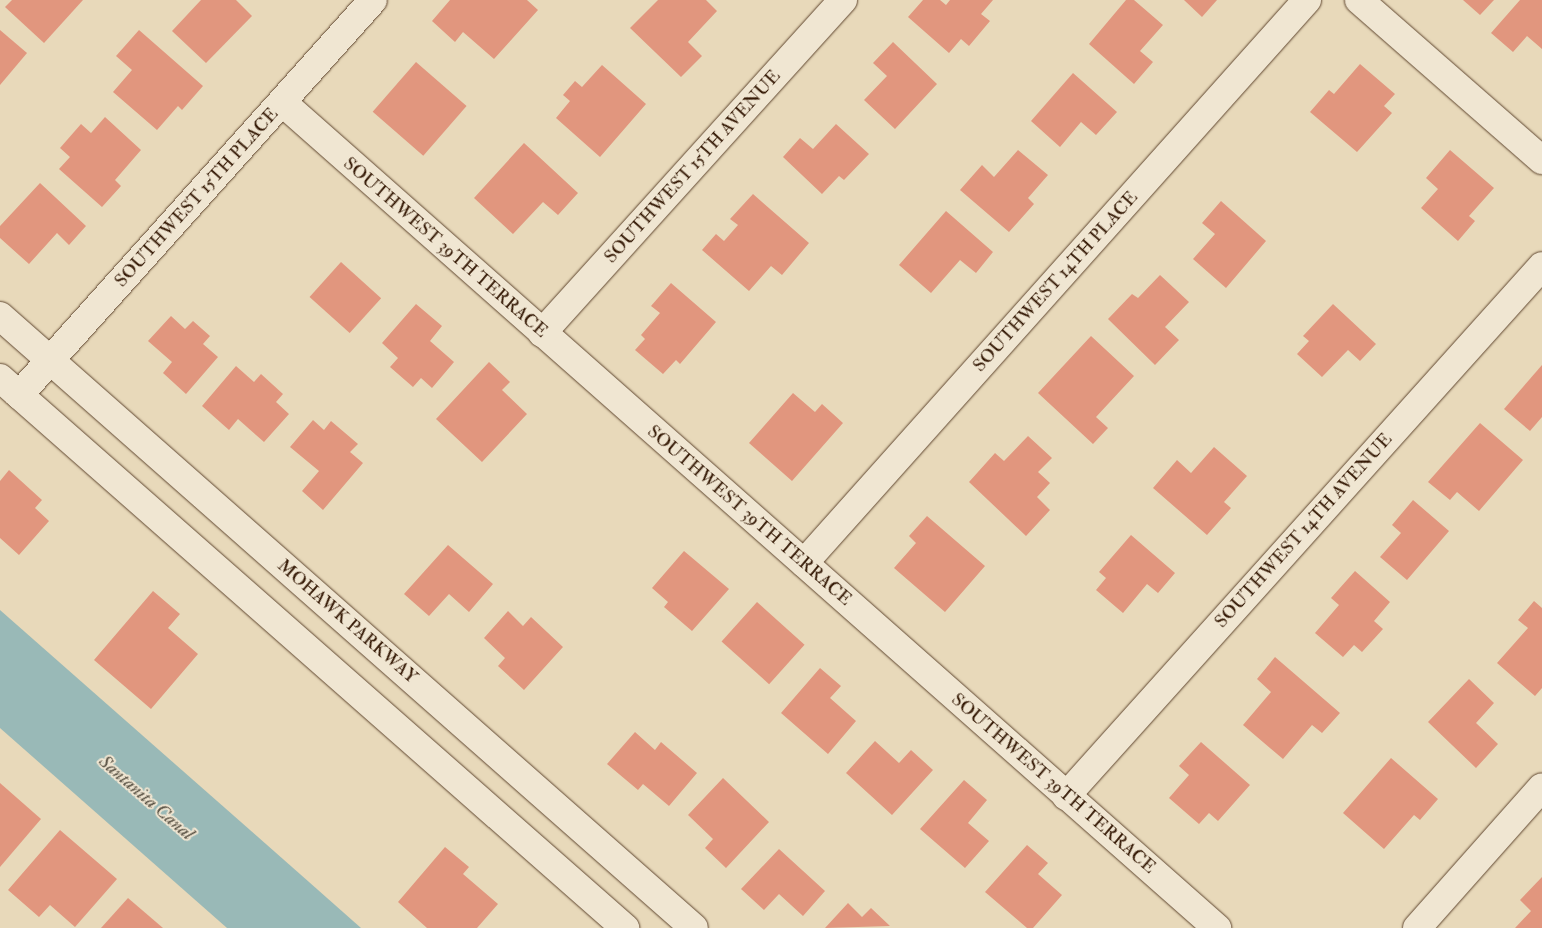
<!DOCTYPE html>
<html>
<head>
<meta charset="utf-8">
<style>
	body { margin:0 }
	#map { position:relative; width:1542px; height:928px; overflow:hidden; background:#e8d9ba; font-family:"IM FELL Double Pica",serif }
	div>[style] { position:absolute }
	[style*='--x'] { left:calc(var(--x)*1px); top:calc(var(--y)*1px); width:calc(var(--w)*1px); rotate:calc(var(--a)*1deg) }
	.water>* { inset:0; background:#99b9b7 }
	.building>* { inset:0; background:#e1967e; transform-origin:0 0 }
	.roads { filter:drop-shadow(0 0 1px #604730) drop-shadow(0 0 1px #604730) }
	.minor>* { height:28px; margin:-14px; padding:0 14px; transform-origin:14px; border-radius:14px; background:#f0e6d2 }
	.tertiary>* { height:28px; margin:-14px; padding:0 14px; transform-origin:14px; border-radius:14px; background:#f0e6d2 }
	span { translate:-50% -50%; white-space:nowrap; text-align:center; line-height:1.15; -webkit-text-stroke:4px #f0e6d2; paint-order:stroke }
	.street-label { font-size:18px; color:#321602 }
	.water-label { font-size:19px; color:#564f41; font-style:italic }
</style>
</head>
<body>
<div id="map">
	<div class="water">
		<i style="clip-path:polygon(0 610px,309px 882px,361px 928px,227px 928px,0 728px)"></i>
	</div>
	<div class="building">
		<i style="clip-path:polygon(12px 0,83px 0,44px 43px,5px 7px)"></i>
		<i style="clip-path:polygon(201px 0,236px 0,252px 16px,206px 63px,172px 31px)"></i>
		<i style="clip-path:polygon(450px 0,527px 0,538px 10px,494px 59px,463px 32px,455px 42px,432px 21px)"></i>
		<i style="clip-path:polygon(658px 0,706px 0,717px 11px,688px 42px,702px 56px,681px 77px,630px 28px)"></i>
		<i style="clip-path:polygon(923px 0,940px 0,946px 5px,950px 0,993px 0,981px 14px,990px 21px,969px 46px,961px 39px,949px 53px,908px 17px)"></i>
		<i style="clip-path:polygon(1126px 0,1134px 0,1163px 25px,1140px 51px,1153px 62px,1134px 84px,1089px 44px)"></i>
		<i style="clip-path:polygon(1184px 0,1217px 0,1202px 17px)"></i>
		<i style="clip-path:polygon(1463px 0,1494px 0,1480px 15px)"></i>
		<i style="clip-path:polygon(1520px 0,1542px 0,1542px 49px,1527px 36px,1513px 52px,1491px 33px)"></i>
		<i style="clip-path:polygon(0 30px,27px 53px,0 85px)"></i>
		<i style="clip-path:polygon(139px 30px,203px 86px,182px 110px,178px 106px,157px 130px,113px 92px,132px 70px,116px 56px)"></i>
		<i style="clip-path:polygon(893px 42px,937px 84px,895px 129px,864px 100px,887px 76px,873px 63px)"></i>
		<i style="left:416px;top:62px;width:67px;height:66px;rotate:41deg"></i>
		<i style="clip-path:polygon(1360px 64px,1395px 94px,1384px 106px,1392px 113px,1357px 152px,1310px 112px,1329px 90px,1334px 94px)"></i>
		<i style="clip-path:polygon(602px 65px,646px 104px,600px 157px,556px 118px,570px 101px,563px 95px,575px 81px,582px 87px)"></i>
		<i style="clip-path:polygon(1073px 73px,1117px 112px,1096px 135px,1081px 122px,1060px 147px,1031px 121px)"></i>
		<i style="clip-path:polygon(105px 117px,141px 150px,115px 180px,121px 186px,102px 207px,59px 169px,70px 157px,60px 148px,81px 124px,91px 133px)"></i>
		<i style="clip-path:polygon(836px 124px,869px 154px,844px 180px,839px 176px,822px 194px,783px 157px,800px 138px,813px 149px)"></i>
		<i style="clip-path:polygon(524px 143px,578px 193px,558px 215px,543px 202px,513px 234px,474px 198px)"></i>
		<i style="clip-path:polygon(1018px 150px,1048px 175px,1028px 198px,1034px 204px,1009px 232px,960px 190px,982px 165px,994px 177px)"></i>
		<i style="clip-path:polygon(1450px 150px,1494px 188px,1469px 216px,1475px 221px,1458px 241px,1421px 208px,1438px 189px,1426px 178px)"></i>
		<i style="clip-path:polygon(40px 183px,86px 226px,69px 245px,57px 233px,29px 264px,0 238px,0 226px)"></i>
		<i style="clip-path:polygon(753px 194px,809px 243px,782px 275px,771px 266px,749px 291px,702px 250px,716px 234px,724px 241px,738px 225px,730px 219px)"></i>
		<i style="clip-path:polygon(1221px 201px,1266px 241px,1226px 288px,1193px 259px,1215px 234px,1202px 223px)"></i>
		<i style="clip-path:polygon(946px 211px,993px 252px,976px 273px,960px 260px,931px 293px,899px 265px)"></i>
		<i style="left:341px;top:262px;width:54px;height:47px;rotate:42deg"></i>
		<i style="clip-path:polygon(1160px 275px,1189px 302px,1165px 327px,1179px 340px,1155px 365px,1108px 319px,1132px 294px,1138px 298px)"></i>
		<i style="clip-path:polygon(671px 283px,716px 322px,680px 364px,676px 360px,663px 374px,635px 350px,645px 339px,641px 335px,660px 313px,651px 306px)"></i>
		<i style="clip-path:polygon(416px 304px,442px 326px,430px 341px,454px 362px,432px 388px,421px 378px,413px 387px,390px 367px,398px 358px,382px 343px)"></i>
		<i style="clip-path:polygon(1333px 304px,1376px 344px,1360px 361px,1348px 350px,1322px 377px,1297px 354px,1309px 341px,1303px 336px)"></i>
		<i style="clip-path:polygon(171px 316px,185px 329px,193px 321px,210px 336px,203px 344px,218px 357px,186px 394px,163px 373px,172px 362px,148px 341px)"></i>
		<i style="clip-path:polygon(1091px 336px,1134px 376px,1096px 417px,1108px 428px,1093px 444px,1038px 393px)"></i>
		<i style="clip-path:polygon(489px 362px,510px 382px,502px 390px,527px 414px,482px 462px,436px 419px)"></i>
		<i style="clip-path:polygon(1542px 365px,1542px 417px,1530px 431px,1504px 409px)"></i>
		<i style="clip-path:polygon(236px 366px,254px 382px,261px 374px,283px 394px,276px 402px,289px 414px,264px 442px,238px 419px,229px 430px,202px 406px)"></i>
		<i style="clip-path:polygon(793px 393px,815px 412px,822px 404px,843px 423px,792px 481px,749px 443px)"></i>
		<i style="clip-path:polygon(313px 420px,324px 430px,331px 421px,358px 444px,350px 452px,363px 463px,323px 510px,302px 491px,319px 471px,290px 447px)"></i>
		<i style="clip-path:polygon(1480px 423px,1523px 460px,1479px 511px,1457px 492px,1450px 500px,1428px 482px)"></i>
		<i style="clip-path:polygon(1028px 436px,1052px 458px,1038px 472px,1050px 483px,1037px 497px,1050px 510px,1026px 536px,969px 482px,995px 453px,1004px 461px)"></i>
		<i style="clip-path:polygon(1214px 447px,1247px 476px,1224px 502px,1231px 508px,1207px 535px,1153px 488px,1177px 460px,1191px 473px)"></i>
		<i style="clip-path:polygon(9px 470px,42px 500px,35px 508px,49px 521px,19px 555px,0 538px,0 481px)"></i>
		<i style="clip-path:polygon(1413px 500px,1449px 531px,1407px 580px,1380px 557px,1401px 533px,1392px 525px)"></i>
		<i style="clip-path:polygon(927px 516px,985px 566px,945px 612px,894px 568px,916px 543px,909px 536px)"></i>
		<i style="clip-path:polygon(1131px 535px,1175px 573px,1158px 593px,1147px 584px,1123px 613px,1096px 590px,1106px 578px,1099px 572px)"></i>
		<i style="clip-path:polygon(448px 545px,493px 584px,469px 612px,449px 594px,429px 616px,404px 594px)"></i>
		<i style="clip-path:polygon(684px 551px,729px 589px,692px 631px,664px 607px,668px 602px,652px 588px)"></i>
		<i style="clip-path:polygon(1355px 571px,1390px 602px,1374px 621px,1383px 629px,1362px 652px,1354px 645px,1343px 657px,1315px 633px,1339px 605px,1331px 598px)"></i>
		<i style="clip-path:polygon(153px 591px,180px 614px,168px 628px,198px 654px,151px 709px,94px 660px)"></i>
		<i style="clip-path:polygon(1534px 601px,1542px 608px,1542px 688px,1535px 696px,1497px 663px,1528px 628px,1518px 620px)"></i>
		<i style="left:757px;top:602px;width:64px;height:53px;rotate:42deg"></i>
		<i style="clip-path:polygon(508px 611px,523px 626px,531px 617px,563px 647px,524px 690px,498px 666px,505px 658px,484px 638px)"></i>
		<i style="clip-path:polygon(1275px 657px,1340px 713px,1322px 733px,1312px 725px,1283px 759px,1243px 725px,1271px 692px,1257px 679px)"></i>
		<i style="clip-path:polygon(820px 668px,841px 686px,830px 698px,856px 721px,828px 754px,781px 713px)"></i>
		<i style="clip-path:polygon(1469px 679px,1494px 703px,1476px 723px,1498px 744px,1476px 768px,1428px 722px)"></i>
		<i style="clip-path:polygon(635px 732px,655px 750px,661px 742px,697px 773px,669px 806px,643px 784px,638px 790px,607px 764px)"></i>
		<i style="clip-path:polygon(875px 741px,899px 763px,911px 750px,933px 770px,892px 815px,846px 773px)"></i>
		<i style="clip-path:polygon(1201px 742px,1250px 785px,1218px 821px,1209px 813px,1199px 824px,1169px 798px,1189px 775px,1179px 766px)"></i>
		<i style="clip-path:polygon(1391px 758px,1438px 799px,1420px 820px,1414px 815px,1384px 849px,1343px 813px)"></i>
		<i style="clip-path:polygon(723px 778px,769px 822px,726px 868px,705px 848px,713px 839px,688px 815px)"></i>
		<i style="clip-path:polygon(964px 780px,987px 800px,968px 823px,989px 841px,965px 868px,920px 829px)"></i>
		<i style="clip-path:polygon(0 783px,41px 819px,0 867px)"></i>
		<i style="clip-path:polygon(60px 830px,117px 879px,75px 927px,50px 905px,39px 917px,8px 890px)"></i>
		<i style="clip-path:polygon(1027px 845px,1048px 863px,1038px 874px,1062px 895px,1033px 928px,1027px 928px,985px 892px)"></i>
		<i style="clip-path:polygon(445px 847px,469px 867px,463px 874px,498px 904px,477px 928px,427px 928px,398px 902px)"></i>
		<i style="clip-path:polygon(779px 849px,825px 891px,803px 916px,779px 894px,764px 910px,741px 889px)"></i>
		<i style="clip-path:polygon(1542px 877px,1542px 928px,1515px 928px,1531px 911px,1520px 900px)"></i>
		<i style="clip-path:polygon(128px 898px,163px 928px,101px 928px)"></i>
		<i style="clip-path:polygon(848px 903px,862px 917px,871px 908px,890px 926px,825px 928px)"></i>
	</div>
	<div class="roads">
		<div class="minor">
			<i style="--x:1359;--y:0;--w:243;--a:41.2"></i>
			<i style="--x:282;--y:102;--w:1248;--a:41.46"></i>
			<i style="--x:542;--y:333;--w:449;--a:-47.9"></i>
			<i style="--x:19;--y:395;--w:530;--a:-48.13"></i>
			<i style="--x:804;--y:563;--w:755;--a:-48.22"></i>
			<i style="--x:1066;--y:796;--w:712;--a:-48.07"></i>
			<i style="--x:1417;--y:928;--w:188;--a:-48.4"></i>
		</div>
		<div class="tertiary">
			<i style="--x:0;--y:316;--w:925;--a:41.41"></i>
			<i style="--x:0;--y:378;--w:833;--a:41.35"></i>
		</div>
	</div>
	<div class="street-label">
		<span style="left:693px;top:167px;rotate:-48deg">SOUTHWEST 15TH AVENUE</span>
		<span style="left:197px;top:198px;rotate:-48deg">SOUTHWEST 15TH PLACE</span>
		<span style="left:445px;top:248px;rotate:41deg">SOUTHWEST 39TH TERRACE</span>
		<span style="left:1056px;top:282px;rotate:-48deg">SOUTHWEST 14TH PLACE</span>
		<span style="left:749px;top:516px;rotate:41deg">SOUTHWEST 39TH TERRACE</span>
		<span style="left:1304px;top:531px;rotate:-48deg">SOUTHWEST 14TH AVENUE</span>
		<span style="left:347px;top:622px;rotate:41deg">MOHAWK PARKWAY</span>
		<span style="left:1053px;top:784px;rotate:41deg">SOUTHWEST 39TH TERRACE</span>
	</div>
	<div class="water-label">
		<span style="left:146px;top:798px;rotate:41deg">Santanita Canal</span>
	</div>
</div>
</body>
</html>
